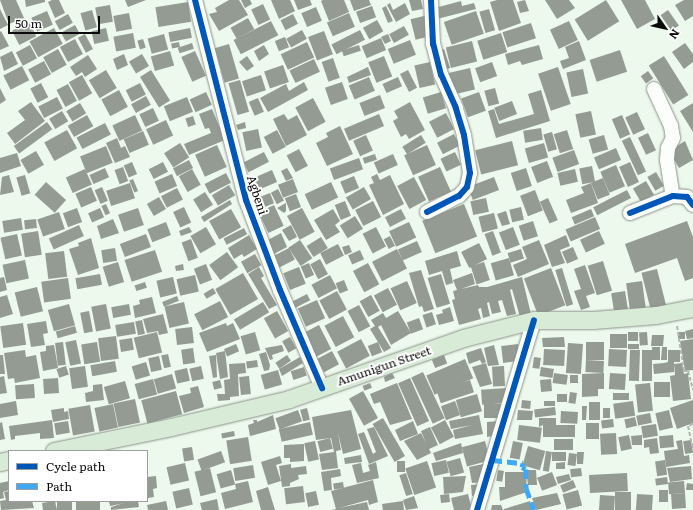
<!DOCTYPE html>
<html>
<head>
<meta charset="utf-8">
<style>
	body { margin:0 }
	#map { position:relative; width:693px; height:510px; overflow:hidden; background:#ecf9ec; font-family:Literata,serif }
	div>[style] { position:absolute }
	[style*='--x'] { left:calc(var(--x)*1px); top:calc(var(--y)*1px); width:calc(var(--w)*1px); rotate:calc(var(--a)*1deg) }
	.building>* { inset:0; background:#949b93; transform-origin:0 0 }
	.path>* { height:2px; margin-top:-1px; transform-origin:0; background:repeating-linear-gradient(90deg,#b5b7b5 0 4px,transparent 0 6px) }
	.roads { filter:drop-shadow(0 0 1px #8c928c) drop-shadow(0 0 1px #8c928c) }
	.minor>* { height:14px; margin:-7px; padding:0 7px; transform-origin:7px; border-radius:7px; background:#fcfefc }
	.major>* { height:17px; margin:-8.5px; padding:0 8.5px; transform-origin:8.5px; border-radius:8.5px; background:#d8ebd7 }
	.quiet>* { height:5px; margin-top:-2.5px; transform-origin:0; background:repeating-linear-gradient(90deg,#3fa9f5 0 10px,transparent 0 15px) }
	.cycleway>* { height:6px; margin:-3px; padding:0 3px; transform-origin:3px; border-radius:3px; background:#0057b8 }
	span { translate:-50% -50%; white-space:nowrap; text-align:center; line-height:1.15; -webkit-text-stroke:4px #fff; paint-order:stroke }
	.street-label { font-size:12px; color:#0a0a0a }
	.legend { position:absolute; left:8px; top:450px; width:140px; height:52px; box-sizing:border-box; background:#fff; border:1px solid #9d9d9d; margin:0; padding:5px 7px; list-style:none; font-size:12px; color:#0a0a0a }
	.legend li { display:flex; align-items:center; gap:8px; height:20px }
	.legend b { width:20px; border:1px solid #9d9d9d }
	.north { position:absolute; left:645px; top:8px; width:40px; height:40px; -webkit-text-stroke:3px #fff; paint-order:stroke; rotate:124deg; font-size:11px; font-weight:700; line-height:16px; text-align:center; color:#0a0a0a }
	.north::after { content:''; display:block; margin:auto; width:14px; height:18px; background:#0a0a0a; clip-path:polygon(50% 0,100% 100%,50% 72%,0 100%) }
	.scale { position:absolute; left:8px; top:16px; width:92px; height:18px; box-sizing:border-box; border:2px solid #0a0a0a; border-top:0; padding-left:5px; font-size:12px; line-height:14px; white-space:nowrap; color:#0a0a0a; -webkit-text-stroke:3px #fff; paint-order:stroke }
</style>
</head>
<body>
<div id="map">
	<div class="building">
		<i style="clip-path:polygon(0 0,16px 0,24px 18px,9px 24px)"></i>
		<i style="clip-path:polygon(25px 0,45px 0,45px 2px,26px 7px)"></i>
		<i style="clip-path:polygon(52px 0,59px 0,65px 13px,55px 18px,48px 2px)"></i>
		<i style="clip-path:polygon(125px 0,146px 0,128px 7px)"></i>
		<i style="clip-path:polygon(229px 0,239px 0,248px 15px,219px 31px,209px 14px,217px 12px,215px 8px)"></i>
		<i style="clip-path:polygon(241px 0,250px 0,252px 4px,245px 8px)"></i>
		<i style="clip-path:polygon(271px 0,290px 0,295px 11px,279px 19px)"></i>
		<i style="clip-path:polygon(294px 0,310px 0,312px 5px,298px 10px)"></i>
		<i style="clip-path:polygon(323px 0,344px 0,349px 12px,329px 21px,321px 1px)"></i>
		<i style="clip-path:polygon(350px 0,369px 0,371px 5px,354px 11px)"></i>
		<i style="clip-path:polygon(409px 0,421px 0,423px 9px,412px 11px)"></i>
		<i style="clip-path:polygon(497px 0,513px 0,521px 23px,499px 31px,490px 2px)"></i>
		<i style="clip-path:polygon(525px 0,529px 11px,520px 13px,517px 2px)"></i>
		<i style="clip-path:polygon(545px 0,569px 0,575px 8px,557px 19px)"></i>
		<i style="left:606px;top:0;width:25px;height:37px;rotate:58deg"></i>
		<i style="clip-path:polygon(621px 0,645px 0,655px 19px,637px 29px)"></i>
		<i style="clip-path:polygon(684px 0,693px 0,693px 16px,685px 21px,675px 5px)"></i>
		<i style="clip-path:polygon(461px 1px,462px 6px,474px 3px,476px 9px,437px 19px,435px 8px)"></i>
		<i style="left:188px;top:2px;width:20px;height:33px;rotate:81deg"></i>
		<i style="clip-path:polygon(390px 3px,393px 10px,405px 3px,410px 14px,396px 22px,387px 5px)"></i>
		<i style="left:263px;top:4px;width:17px;height:13px;rotate:65deg"></i>
		<i style="left:110px;top:5px;width:17px;height:15px;rotate:80deg"></i>
		<i style="left:372px;top:6px;width:12px;height:17px;rotate:70deg"></i>
		<i style="clip-path:polygon(386px 6px,393px 21px,388px 23px,382px 8px)"></i>
		<i style="left:316px;top:7px;width:15px;height:16px;rotate:67deg"></i>
		<i style="clip-path:polygon(0 9px,8px 25px,0 29px)"></i>
		<i style="left:489px;top:9px;width:22px;height:10px;rotate:74deg"></i>
		<i style="left:92px;top:10px;width:18px;height:12px;rotate:74deg"></i>
		<i style="left:668px;top:10px;width:19px;height:9px;rotate:55deg"></i>
		<i style="left:47px;top:11px;width:15px;height:17px;rotate:67deg"></i>
		<i style="left:476px;top:11px;width:24px;height:34px;rotate:71deg"></i>
		<i style="left:129px;top:13px;width:16px;height:16px;rotate:79deg"></i>
		<i style="left:349px;top:13px;width:15px;height:24px;rotate:67deg"></i>
		<i style="left:68px;top:14px;width:10px;height:15px;rotate:61deg"></i>
		<i style="left:293px;top:14px;width:11px;height:14px;rotate:63deg"></i>
		<i style="left:428px;top:15px;width:21px;height:18px;rotate:76deg"></i>
		<i style="left:248px;top:18px;width:13px;height:20px;rotate:61deg"></i>
		<i style="left:377px;top:20px;width:13px;height:16px;rotate:61deg"></i>
		<i style="left:271px;top:21px;width:16px;height:42px;rotate:63deg"></i>
		<i style="left:569px;top:21px;width:21px;height:21px;rotate:65deg"></i>
		<i style="left:29px;top:22px;width:16px;height:19px;rotate:63deg"></i>
		<i style="left:531px;top:23px;width:16px;height:30px;rotate:72deg"></i>
		<i style="left:75px;top:25px;width:10px;height:16px;rotate:61deg"></i>
		<i style="left:404px;top:26px;width:10px;height:17px;rotate:61deg"></i>
		<i style="left:54px;top:28px;width:18px;height:28px;rotate:61deg"></i>
		<i style="left:106px;top:28px;width:13px;height:15px;rotate:77deg"></i>
		<i style="left:190px;top:28px;width:10px;height:22px;rotate:79deg"></i>
		<i style="left:302px;top:30px;width:10px;height:18px;rotate:61deg"></i>
		<i style="left:360px;top:30px;width:11px;height:32px;rotate:63deg"></i>
		<i style="clip-path:polygon(1px 31px,9px 46px,0 50px,0 32px)"></i>
		<i style="left:324px;top:31px;width:25px;height:17px;rotate:69deg"></i>
		<i style="left:133px;top:33px;width:15px;height:20px;rotate:79deg"></i>
		<i style="left:501px;top:33px;width:20px;height:25px;rotate:72deg"></i>
		<i style="left:85px;top:34px;width:17px;height:8px;rotate:62deg"></i>
		<i style="left:164px;top:34px;width:16px;height:17px;rotate:75deg"></i>
		<i style="clip-path:polygon(388px 34px,391px 41px,385px 44px,381px 37px)"></i>
		<i style="left:285px;top:37px;width:11px;height:11px;rotate:68deg"></i>
		<i style="left:381px;top:38px;width:13px;height:21px;rotate:67deg"></i>
		<i style="left:75px;top:39px;width:17px;height:17px;rotate:62deg"></i>
		<i style="left:143px;top:39px;width:9px;height:6px;rotate:72deg"></i>
		<i style="left:410px;top:40px;width:16px;height:24px;rotate:68deg"></i>
		<i style="left:472px;top:41px;width:21px;height:27px;rotate:76deg"></i>
		<i style="clip-path:polygon(579px 41px,586px 60px,563px 69px,560px 61px,569px 58px,565px 47px)"></i>
		<i style="left:179px;top:42px;width:5px;height:8px;rotate:79deg"></i>
		<i style="left:307px;top:42px;width:17px;height:29px;rotate:65deg"></i>
		<i style="left:192px;top:43px;width:6px;height:15px;rotate:72deg"></i>
		<i style="clip-path:polygon(685px 43px,693px 54px,693px 62px,684px 69px,672px 52px)"></i>
		<i style="left:229px;top:44px;width:36px;height:15px;rotate:74deg"></i>
		<i style="left:30px;top:45px;width:15px;height:16px;rotate:62deg"></i>
		<i style="clip-path:polygon(264px 45px,269px 54px,259px 61px,254px 51px)"></i>
		<i style="left:359px;top:45px;width:6px;height:18px;rotate:72deg"></i>
		<i style="clip-path:polygon(539px 45px,543px 59px,522px 65px,520px 61px,508px 65px,505px 54px)"></i>
		<i style="left:58px;top:49px;width:18px;height:17px;rotate:61deg"></i>
		<i style="left:444px;top:49px;width:20px;height:7px;rotate:72deg"></i>
		<i style="left:620px;top:50px;width:23px;height:32px;rotate:72deg"></i>
		<i style="clip-path:polygon(12px 51px,18px 64px,4px 71px,0 57px)"></i>
		<i style="left:170px;top:51px;width:15px;height:20px;rotate:74deg"></i>
		<i style="left:195px;top:51px;width:27px;height:15px;rotate:66deg"></i>
		<i style="clip-path:polygon(124px 54px,128px 65px,117px 70px,113px 59px)"></i>
		<i style="left:142px;top:54px;width:14px;height:15px;rotate:60deg"></i>
		<i style="clip-path:polygon(88px 55px,97px 69px,85px 77px,82px 72px,76px 76px,70px 67px)"></i>
		<i style="clip-path:polygon(247px 56px,254px 66px,247px 71px,239px 62px)"></i>
		<i style="left:384px;top:56px;width:22px;height:17px;rotate:68deg"></i>
		<i style="left:664px;top:56px;width:46px;height:18px;rotate:58deg"></i>
		<i style="left:333px;top:58px;width:21px;height:12px;rotate:71deg"></i>
		<i style="left:314px;top:59px;width:14px;height:27px;rotate:65deg"></i>
		<i style="left:44px;top:61px;width:15px;height:18px;rotate:62deg"></i>
		<i style="left:430px;top:62px;width:23px;height:16px;rotate:77deg"></i>
		<i style="left:492px;top:62px;width:15px;height:18px;rotate:70deg"></i>
		<i style="left:283px;top:65px;width:18px;height:20px;rotate:71deg"></i>
		<i style="left:22px;top:66px;width:16px;height:21px;rotate:63deg"></i>
		<i style="clip-path:polygon(368px 67px,371px 75px,349px 83px,347px 77px)"></i>
		<i style="left:558px;top:67px;width:39px;height:21px;rotate:71deg"></i>
		<i style="left:470px;top:68px;width:22px;height:22px;rotate:77deg"></i>
		<i style="left:583px;top:69px;width:25px;height:17px;rotate:78deg"></i>
		<i style="left:106px;top:70px;width:21px;height:20px;rotate:59deg"></i>
		<i style="left:151px;top:70px;width:36px;height:13px;rotate:58deg"></i>
		<i style="left:408px;top:70px;width:20px;height:9px;rotate:63deg"></i>
		<i style="left:648px;top:71px;width:9px;height:9px;rotate:54deg"></i>
		<i style="left:82px;top:75px;width:21px;height:15px;rotate:61deg"></i>
		<i style="left:261px;top:75px;width:16px;height:20px;rotate:72deg"></i>
		<i style="left:369px;top:77px;width:15px;height:22px;rotate:67deg"></i>
		<i style="left:398px;top:77px;width:10px;height:17px;rotate:66deg"></i>
		<i style="left:240px;top:80px;width:33px;height:12px;rotate:74deg"></i>
		<i style="clip-path:polygon(304px 82px,308px 90px,268px 112px,260px 98px,286px 84px,289px 91px)"></i>
		<i style="left:342px;top:82px;width:18px;height:18px;rotate:71deg"></i>
		<i style="left:41px;top:83px;width:16px;height:12px;rotate:63deg"></i>
		<i style="left:140px;top:83px;width:13px;height:16px;rotate:63deg"></i>
		<i style="left:68px;top:84px;width:19px;height:13px;rotate:62deg"></i>
		<i style="clip-path:polygon(0 88px,6px 100px,0 104px)"></i>
		<i style="left:495px;top:88px;width:16px;height:11px;rotate:75deg"></i>
		<i style="left:119px;top:90px;width:19px;height:20px;rotate:62deg"></i>
		<i style="clip-path:polygon(541px 90px,550px 121px,496px 138px,488px 111px,494px 109px,499px 124px,534px 114px,528px 94px)"></i>
		<i style="left:206px;top:92px;width:14px;height:18px;rotate:65deg"></i>
		<i style="left:441px;top:92px;width:17px;height:19px;rotate:73deg"></i>
		<i style="left:479px;top:92px;width:20px;height:19px;rotate:70deg"></i>
		<i style="left:380px;top:95px;width:14px;height:22px;rotate:69deg"></i>
		<i style="left:146px;top:96px;width:10px;height:17px;rotate:61deg"></i>
		<i style="left:57px;top:97px;width:13px;height:21px;rotate:63deg"></i>
		<i style="left:187px;top:97px;width:16px;height:25px;rotate:68deg"></i>
		<i style="left:258px;top:98px;width:15px;height:10px;rotate:67deg"></i>
		<i style="left:313px;top:98px;width:27px;height:20px;rotate:62deg"></i>
		<i style="left:512px;top:101px;width:14px;height:19px;rotate:69deg"></i>
		<i style="clip-path:polygon(31px 102px,45px 121px,15px 144px,7px 133px,25px 120px,18px 111px)"></i>
		<i style="clip-path:polygon(410px 102px,425px 130px,409px 139px,406px 134px,401px 137px,393px 121px,398px 118px,394px 111px)"></i>
		<i style="left:80px;top:103px;width:12px;height:16px;rotate:59deg"></i>
		<i style="clip-path:polygon(693px 103px,693px 132px,680px 111px)"></i>
		<i style="left:153px;top:108px;width:14px;height:15px;rotate:65deg"></i>
		<i style="clip-path:polygon(212px 109px,225px 140px,189px 155px,184px 144px,211px 133px,209px 128px,205px 129px,199px 114px)"></i>
		<i style="left:62px;top:111px;width:12px;height:15px;rotate:59deg"></i>
		<i style="left:591px;top:111px;width:24px;height:16px;rotate:78deg"></i>
		<i style="left:637px;top:112px;width:19px;height:13px;rotate:65deg"></i>
		<i style="left:446px;top:113px;width:18px;height:19px;rotate:63deg"></i>
		<i style="clip-path:polygon(284px 114px,288px 120px,297px 115px,307px 135px,286px 146px,273px 119px)"></i>
		<i style="left:379px;top:114px;width:13px;height:38px;rotate:67deg"></i>
		<i style="left:87px;top:115px;width:13px;height:22px;rotate:61deg"></i>
		<i style="left:135px;top:115px;width:17px;height:25px;rotate:65deg"></i>
		<i style="left:622px;top:115px;width:21px;height:11px;rotate:67deg"></i>
		<i style="left:193px;top:116px;width:9px;height:8px;rotate:72deg"></i>
		<i style="left:166px;top:120px;width:17px;height:22px;rotate:65deg"></i>
		<i style="left:47px;top:122px;width:9px;height:41px;rotate:54deg"></i>
		<i style="clip-path:polygon(245px 122px,246px 128px,238px 130px,236px 125px)"></i>
		<i style="left:105px;top:123px;width:13px;height:32px;rotate:63deg"></i>
		<i style="clip-path:polygon(340px 126px,353px 154px,327px 166px,316px 143px,328px 137px,326px 133px)"></i>
		<i style="left:541px;top:128px;width:12px;height:18px;rotate:81deg"></i>
		<i style="left:258px;top:129px;width:19px;height:16px;rotate:78deg"></i>
		<i style="left:67px;top:130px;width:21px;height:26px;rotate:61deg"></i>
		<i style="left:277px;top:130px;width:19px;height:15px;rotate:62deg"></i>
		<i style="left:567px;top:130px;width:20px;height:14px;rotate:72deg"></i>
		<i style="left:143px;top:131px;width:15px;height:21px;rotate:67deg"></i>
		<i style="left:552px;top:132px;width:18px;height:9px;rotate:74deg"></i>
		<i style="left:648px;top:133px;width:19px;height:11px;rotate:65deg"></i>
		<i style="left:454px;top:134px;width:13px;height:19px;rotate:63deg"></i>
		<i style="left:366px;top:135px;width:17px;height:14px;rotate:66deg"></i>
		<i style="left:421px;top:135px;width:9px;height:22px;rotate:58deg"></i>
		<i style="left:604px;top:135px;width:15px;height:16px;rotate:74deg"></i>
		<i style="left:630px;top:137px;width:38px;height:9px;rotate:65deg"></i>
		<i style="clip-path:polygon(117px 138px,121px 148px,125px 146px,130px 157px,115px 163px,106px 143px)"></i>
		<i style="left:512px;top:141px;width:25px;height:38px;rotate:76deg"></i>
		<i style="clip-path:polygon(685px 141px,693px 160px,679px 168px,669px 151px)"></i>
		<i style="left:180px;top:143px;width:17px;height:19px;rotate:57deg"></i>
		<i style="left:544px;top:143px;width:15px;height:20px;rotate:74deg"></i>
		<i style="left:217px;top:145px;width:24px;height:24px;rotate:66deg"></i>
		<i style="left:427px;top:145px;width:22px;height:25px;rotate:66deg"></i>
		<i style="left:106px;top:146px;width:18px;height:28px;rotate:68deg"></i>
		<i style="left:616px;top:148px;width:13px;height:24px;rotate:67deg"></i>
		<i style="left:299px;top:149px;width:19px;height:14px;rotate:62deg"></i>
		<i style="left:574px;top:150px;width:15px;height:23px;rotate:70deg"></i>
		<i style="left:36px;top:151px;width:16px;height:18px;rotate:60deg"></i>
		<i style="left:264px;top:152px;width:11px;height:23px;rotate:63deg"></i>
		<i style="left:455px;top:152px;width:14px;height:16px;rotate:65deg"></i>
		<i style="clip-path:polygon(17px 153px,21px 166px,0 173px,0 158px)"></i>
		<i style="left:375px;top:154px;width:6px;height:13px;rotate:72deg"></i>
		<i style="left:393px;top:154px;width:12px;height:21px;rotate:66deg"></i>
		<i style="left:359px;top:158px;width:12px;height:31px;rotate:70deg"></i>
		<i style="left:189px;top:160px;width:9px;height:18px;rotate:63deg"></i>
		<i style="left:547px;top:161px;width:17px;height:17px;rotate:69deg"></i>
		<i style="left:132px;top:162px;width:13px;height:9px;rotate:67deg"></i>
		<i style="left:163px;top:162px;width:11px;height:16px;rotate:63deg"></i>
		<i style="left:630px;top:162px;width:22px;height:12px;rotate:66deg"></i>
		<i style="left:616px;top:165px;width:23px;height:17px;rotate:67deg"></i>
		<i style="left:592px;top:166px;width:16px;height:13px;rotate:79deg"></i>
		<i style="left:123px;top:167px;width:15px;height:9px;rotate:70deg"></i>
		<i style="left:440px;top:167px;width:27px;height:24px;rotate:66deg"></i>
		<i style="left:105px;top:168px;width:10px;height:17px;rotate:66deg"></i>
		<i style="clip-path:polygon(287px 168px,293px 178px,286px 181px,281px 171px)"></i>
		<i style="left:526px;top:168px;width:19px;height:16px;rotate:72deg"></i>
		<i style="left:85px;top:169px;width:17px;height:21px;rotate:66deg"></i>
		<i style="left:192px;top:169px;width:18px;height:15px;rotate:61deg"></i>
		<i style="left:575px;top:169px;width:13px;height:18px;rotate:77deg"></i>
		<i style="left:272px;top:170px;width:13px;height:27px;rotate:67deg"></i>
		<i style="left:656px;top:172px;width:16px;height:10px;rotate:60deg"></i>
		<i style="left:226px;top:173px;width:11px;height:24px;rotate:63deg"></i>
		<i style="left:172px;top:174px;width:13px;height:19px;rotate:67deg"></i>
		<i style="clip-path:polygon(377px 174px,380px 180px,390px 175px,404px 204px,383px 215px,369px 185px,374px 183px,371px 177px)"></i>
		<i style="clip-path:polygon(9px 175px,14px 192px,0 195px,2px 177px)"></i>
		<i style="left:25px;top:175px;width:19px;height:9px;rotate:74deg"></i>
		<i style="left:354px;top:176px;width:13px;height:15px;rotate:67deg"></i>
		<i style="left:414px;top:177px;width:26px;height:19px;rotate:62deg"></i>
		<i style="left:494px;top:177px;width:14px;height:28px;rotate:69deg"></i>
		<i style="left:603px;top:178px;width:18px;height:13px;rotate:68deg"></i>
		<i style="left:133px;top:179px;width:13px;height:4px;rotate:67deg"></i>
		<i style="left:293px;top:179px;width:14px;height:16px;rotate:69deg"></i>
		<i style="left:646px;top:181px;width:16px;height:15px;rotate:60deg"></i>
		<i style="left:46px;top:182px;width:27px;height:17px;rotate:42deg"></i>
		<i style="left:331px;top:182px;width:17px;height:29px;rotate:65deg"></i>
		<i style="left:130px;top:183px;width:16px;height:25px;rotate:72deg"></i>
		<i style="clip-path:polygon(591px 183px,598px 203px,571px 213px,566px 200px,584px 193px,581px 187px)"></i>
		<i style="left:229px;top:185px;width:12px;height:20px;rotate:59deg"></i>
		<i style="left:91px;top:187px;width:15px;height:17px;rotate:67deg"></i>
		<i style="left:102px;top:187px;width:15px;height:8px;rotate:67deg"></i>
		<i style="left:364px;top:187px;width:14px;height:21px;rotate:60deg"></i>
		<i style="left:177px;top:188px;width:13px;height:18px;rotate:63deg"></i>
		<i style="left:278px;top:189px;width:13px;height:8px;rotate:63deg"></i>
		<i style="left:535px;top:190px;width:22px;height:16px;rotate:69deg"></i>
		<i style="left:627px;top:190px;width:9px;height:38px;rotate:63deg"></i>
		<i style="left:205px;top:192px;width:15px;height:14px;rotate:58deg"></i>
		<i style="left:270px;top:193px;width:11px;height:13px;rotate:68deg"></i>
		<i style="left:296px;top:194px;width:14px;height:12px;rotate:69deg"></i>
		<i style="left:159px;top:197px;width:14px;height:14px;rotate:60deg"></i>
		<i style="left:486px;top:198px;width:14px;height:16px;rotate:78deg"></i>
		<i style="left:548px;top:198px;width:24px;height:9px;rotate:66deg"></i>
		<i style="clip-path:polygon(230px 200px,232px 204px,204px 222px,201px 217px)"></i>
		<i style="left:345px;top:201px;width:16px;height:11px;rotate:68deg"></i>
		<i style="left:373px;top:201px;width:18px;height:20px;rotate:63deg"></i>
		<i style="clip-path:polygon(286px 203px,286px 211px,284px 213px,277px 208px)"></i>
		<i style="left:106px;top:204px;width:10px;height:5px;rotate:66deg"></i>
		<i style="left:464px;top:204px;width:35px;height:45px;rotate:68deg"></i>
		<i style="left:274px;top:205px;width:23px;height:17px;rotate:65deg"></i>
		<i style="left:184px;top:207px;width:17px;height:12px;rotate:65deg"></i>
		<i style="left:521px;top:207px;width:13px;height:12px;rotate:77deg"></i>
		<i style="left:77px;top:208px;width:15px;height:15px;rotate:70deg"></i>
		<i style="left:100px;top:208px;width:10px;height:13px;rotate:66deg"></i>
		<i style="left:138px;top:208px;width:18px;height:21px;rotate:71deg"></i>
		<i style="left:302px;top:208px;width:27px;height:17px;rotate:62deg"></i>
		<i style="left:231px;top:209px;width:21px;height:25px;rotate:61deg"></i>
		<i style="clip-path:polygon(333px 209px,340px 221px,335px 225px,340px 232px,326px 240px,314px 220px)"></i>
		<i style="left:401px;top:209px;width:11px;height:18px;rotate:63deg"></i>
		<i style="left:591px;top:209px;width:8px;height:21px;rotate:67deg"></i>
		<i style="clip-path:polygon(506px 211px,510px 224px,502px 226px,497px 214px)"></i>
		<i style="left:59px;top:212px;width:18px;height:23px;rotate:71deg"></i>
		<i style="left:494px;top:213px;width:16px;height:16px;rotate:76deg"></i>
		<i style="left:355px;top:216px;width:15px;height:18px;rotate:58deg"></i>
		<i style="left:595px;top:217px;width:13px;height:32px;rotate:67deg"></i>
		<i style="left:21px;top:218px;width:12px;height:19px;rotate:81deg"></i>
		<i style="left:36px;top:219px;width:9px;height:12px;rotate:84deg"></i>
		<i style="clip-path:polygon(113px 219px,119px 233px,101px 239px,97px 226px)"></i>
		<i style="left:533px;top:221px;width:16px;height:15px;rotate:72deg"></i>
		<i style="clip-path:polygon(687px 221px,693px 237px,693px 278px,685px 281px,677px 258px,635px 273px,625px 244px)"></i>
		<i style="left:166px;top:222px;width:14px;height:20px;rotate:69deg"></i>
		<i style="left:409px;top:222px;width:17px;height:22px;rotate:65deg"></i>
		<i style="left:79px;top:225px;width:12px;height:33px;rotate:66deg"></i>
		<i style="clip-path:polygon(291px 225px,297px 237px,289px 241px,282px 230px)"></i>
		<i style="clip-path:polygon(189px 227px,192px 232px,181px 236px,179px 231px)"></i>
		<i style="left:206px;top:227px;width:20px;height:18px;rotate:60deg"></i>
		<i style="left:376px;top:227px;width:22px;height:15px;rotate:63deg"></i>
		<i style="left:513px;top:227px;width:19px;height:15px;rotate:69deg"></i>
		<i style="left:244px;top:228px;width:7px;height:23px;rotate:63deg"></i>
		<i style="left:38px;top:231px;width:24px;height:17px;rotate:81deg"></i>
		<i style="left:493px;top:231px;width:23px;height:9px;rotate:70deg"></i>
		<i style="left:599px;top:231px;width:14px;height:21px;rotate:65deg"></i>
		<i style="clip-path:polygon(281px 233px,287px 247px,272px 255px,266px 241px)"></i>
		<i style="left:17px;top:234px;width:22px;height:17px;rotate:77deg"></i>
		<i style="left:146px;top:234px;width:14px;height:28px;rotate:69deg"></i>
		<i style="clip-path:polygon(249px 235px,257px 249px,244px 257px,242px 254px,234px 259px,228px 248px)"></i>
		<i style="clip-path:polygon(566px 235px,570px 246px,560px 250px,565px 263px,552px 267px,544px 245px)"></i>
		<i style="left:390px;top:236px;width:11px;height:7px;rotate:63deg"></i>
		<i style="left:321px;top:237px;width:13px;height:17px;rotate:58deg"></i>
		<i style="clip-path:polygon(91px 238px,99px 268px,78px 275px,69px 249px,79px 246px,78px 243px)"></i>
		<i style="left:191px;top:239px;width:20px;height:10px;rotate:70deg"></i>
		<i style="left:300px;top:240px;width:22px;height:14px;rotate:56deg"></i>
		<i style="clip-path:polygon(539px 240px,549px 264px,518px 277px,513px 265px,527px 259px,522px 247px)"></i>
		<i style="left:417px;top:241px;width:12px;height:21px;rotate:66deg"></i>
		<i style="left:479px;top:243px;width:18px;height:20px;rotate:63deg"></i>
		<i style="left:338px;top:244px;width:13px;height:20px;rotate:63deg"></i>
		<i style="clip-path:polygon(349px 245px,352px 252px,345px 255px,342px 247px)"></i>
		<i style="left:573px;top:247px;width:13px;height:12px;rotate:67deg"></i>
		<i style="left:115px;top:248px;width:13px;height:14px;rotate:81deg"></i>
		<i style="left:289px;top:248px;width:13px;height:19px;rotate:63deg"></i>
		<i style="left:397px;top:249px;width:22px;height:28px;rotate:63deg"></i>
		<i style="left:521px;top:249px;width:10px;height:14px;rotate:73deg"></i>
		<i style="left:155px;top:250px;width:23px;height:32px;rotate:72deg"></i>
		<i style="left:360px;top:250px;width:10px;height:13px;rotate:66deg"></i>
		<i style="left:64px;top:251px;width:26px;height:19px;rotate:83deg"></i>
		<i style="clip-path:polygon(457px 251px,461px 266px,450px 269px,453px 283px,446px 285px,442px 271px,429px 275px,425px 261px)"></i>
		<i style="left:227px;top:252px;width:19px;height:22px;rotate:54deg"></i>
		<i style="left:255px;top:254px;width:13px;height:16px;rotate:61deg"></i>
		<i style="left:509px;top:258px;width:18px;height:19px;rotate:74deg"></i>
		<i style="left:320px;top:259px;width:17px;height:11px;rotate:62deg"></i>
		<i style="left:25px;top:260px;width:19px;height:23px;rotate:78deg"></i>
		<i style="left:603px;top:261px;width:31px;height:16px;rotate:73deg"></i>
		<i style="left:118px;top:262px;width:21px;height:16px;rotate:73deg"></i>
		<i style="left:484px;top:262px;width:19px;height:14px;rotate:72deg"></i>
		<i style="left:309px;top:263px;width:13px;height:9px;rotate:67deg"></i>
		<i style="left:368px;top:263px;width:24px;height:17px;rotate:62deg"></i>
		<i style="clip-path:polygon(183px 264px,184px 270px,176px 271px,175px 266px)"></i>
		<i style="left:206px;top:264px;width:17px;height:13px;rotate:69deg"></i>
		<i style="clip-path:polygon(585px 265px,595px 293px,586px 296px,590px 307px,581px 310px,574px 291px,581px 289px,574px 269px)"></i>
		<i style="clip-path:polygon(259px 267px,264px 276px,261px 278px,277px 305px,269px 309px,248px 274px)"></i>
		<i style="left:299px;top:267px;width:18px;height:17px;rotate:68deg"></i>
		<i style="left:551px;top:268px;width:40px;height:29px;rotate:69deg"></i>
		<i style="left:562px;top:268px;width:38px;height:7px;rotate:73deg"></i>
		<i style="left:657px;top:269px;width:38px;height:16px;rotate:76deg"></i>
		<i style="clip-path:polygon(421px 270px,434px 309px,424px 312px,422px 306px,419px 307px,409px 273px)"></i>
		<i style="left:243px;top:273px;width:30px;height:32px;rotate:60deg"></i>
		<i style="clip-path:polygon(472px 273px,475px 284px,461px 289px,478px 285px,479px 287px,487px 287px,522px 277px,531px 314px,520px 317px,512px 289px,510px 290px,516px 314px,507px 316px,502px 300px,498px 301px,501px 312px,492px 314px,489px 302px,487px 303px,490px 316px,483px 318px,481px 308px,478px 309px,481px 319px,459px 325px,452px 300px,455px 299px,453px 291px,457px 290px,453px 280px)"></i>
		<i style="left:100px;top:274px;width:11px;height:25px;rotate:80deg"></i>
		<i style="left:441px;top:274px;width:31px;height:14px;rotate:73deg"></i>
		<i style="left:195px;top:275px;width:17px;height:19px;rotate:77deg"></i>
		<i style="left:330px;top:275px;width:15px;height:21px;rotate:62deg"></i>
		<i style="clip-path:polygon(4px 277px,7px 290px,0 292px,0 278px)"></i>
		<i style="left:173px;top:277px;width:17px;height:17px;rotate:77deg"></i>
		<i style="left:68px;top:278px;width:21px;height:27px;rotate:82deg"></i>
		<i style="left:344px;top:280px;width:11px;height:9px;rotate:68deg"></i>
		<i style="left:407px;top:281px;width:24px;height:18px;rotate:66deg"></i>
		<i style="left:642px;top:281px;width:27px;height:16px;rotate:82deg"></i>
		<i style="left:145px;top:282px;width:6px;height:11px;rotate:72deg"></i>
		<i style="left:37px;top:287px;width:25px;height:23px;rotate:76deg"></i>
		<i style="left:213px;top:288px;width:6px;height:11px;rotate:59deg"></i>
		<i style="left:388px;top:288px;width:19px;height:16px;rotate:62deg"></i>
		<i style="left:337px;top:291px;width:21px;height:20px;rotate:62deg"></i>
		<i style="left:625px;top:291px;width:18px;height:14px;rotate:81deg"></i>
		<i style="left:307px;top:294px;width:7px;height:17px;rotate:63deg"></i>
		<i style="clip-path:polygon(7px 295px,13px 314px,0 318px,0 297px)"></i>
		<i style="left:371px;top:295px;width:18px;height:13px;rotate:61deg"></i>
		<i style="left:177px;top:296px;width:5px;height:16px;rotate:68deg"></i>
		<i style="clip-path:polygon(152px 297px,156px 313px,135px 318px,133px 306px,140px 304px,139px 300px)"></i>
		<i style="left:317px;top:300px;width:20px;height:21px;rotate:66deg"></i>
		<i style="left:220px;top:301px;width:18px;height:29px;rotate:63deg"></i>
		<i style="left:184px;top:302px;width:22px;height:20px;rotate:77deg"></i>
		<i style="left:263px;top:302px;width:12px;height:34px;rotate:59deg"></i>
		<i style="left:69px;top:304px;width:22px;height:22px;rotate:74deg"></i>
		<i style="left:106px;top:304px;width:25px;height:15px;rotate:79deg"></i>
		<i style="left:129px;top:304px;width:11px;height:18px;rotate:80deg"></i>
		<i style="left:359px;top:305px;width:24px;height:13px;rotate:62deg"></i>
		<i style="clip-path:polygon(450px 307px,454px 321px,439px 325px,436px 315px,443px 313px,442px 310px)"></i>
		<i style="left:89px;top:311px;width:21px;height:9px;rotate:79deg"></i>
		<i style="left:277px;top:311px;width:23px;height:15px;rotate:61deg"></i>
		<i style="clip-path:polygon(398px 311px,411px 333px,391px 345px,381px 325px,378px 327px,391px 348px,384px 352px,370px 329px,375px 326px,371px 320px,383px 313px,386px 318px)"></i>
		<i style="left:432px;top:312px;width:13px;height:10px;rotate:72deg"></i>
		<i style="clip-path:polygon(163px 314px,168px 333px,159px 335px,158px 331px,147px 333px,143px 319px)"></i>
		<i style="left:343px;top:316px;width:24px;height:21px;rotate:62deg"></i>
		<i style="left:419px;top:318px;width:12px;height:13px;rotate:70deg"></i>
		<i style="left:142px;top:320px;width:14px;height:7px;rotate:78deg"></i>
		<i style="clip-path:polygon(46px 321px,48px 333px,43px 334px,45px 345px,31px 347px,27px 324px)"></i>
		<i style="left:134px;top:322px;width:12px;height:19px;rotate:81deg"></i>
		<i style="left:23px;top:323px;width:22px;height:23px;rotate:82deg"></i>
		<i style="clip-path:polygon(226px 323px,227px 326px,233px 323px,240px 339px,207px 352px,199px 333px)"></i>
		<i style="left:319px;top:325px;width:27px;height:17px;rotate:63deg"></i>
		<i style="left:75px;top:326px;width:7px;height:20px;rotate:74deg"></i>
		<i style="left:192px;top:327px;width:16px;height:17px;rotate:83deg"></i>
		<i style="clip-path:polygon(693px 329px,693px 338px,687px 339px,685px 331px)"></i>
		<i style="left:157px;top:332px;width:21px;height:24px;rotate:76deg"></i>
		<i style="left:255px;top:332px;width:19px;height:15px;rotate:74deg"></i>
		<i style="left:628px;top:332px;width:10px;height:9px"></i>
		<i style="left:647px;top:332px;width:13px;height:8px;rotate:86deg"></i>
		<i style="left:678px;top:332px;width:7px;height:7px"></i>
		<i style="left:610px;top:334px;width:17px;height:14px"></i>
		<i style="clip-path:polygon(652px 335px,664px 335px,663px 346px,651px 346px)"></i>
		<i style="left:116px;top:336px;width:23px;height:18px;rotate:83deg"></i>
		<i style="left:290px;top:337px;width:13px;height:9px;rotate:61deg"></i>
		<i style="clip-path:polygon(564px 337px,565px 347px,543px 347px,542px 338px)"></i>
		<i style="left:132px;top:338px;width:12px;height:13px;rotate:81deg"></i>
		<i style="left:361px;top:339px;width:19px;height:27px;rotate:62deg"></i>
		<i style="clip-path:polygon(693px 339px,693px 370px,685px 371px,680px 341px)"></i>
		<i style="left:76px;top:340px;width:24px;height:11px;rotate:78deg"></i>
		<i style="left:63px;top:342px;width:23px;height:8px;rotate:83deg"></i>
		<i style="left:97px;top:342px;width:20px;height:16px;rotate:81deg"></i>
		<i style="left:378px;top:342px;width:11px;height:11px;rotate:68deg"></i>
		<i style="left:586px;top:342px;width:18px;height:18px"></i>
		<i style="left:568px;top:343px;width:15px;height:30px;rotate:4deg"></i>
		<i style="left:236px;top:344px;width:8px;height:13px;rotate:67deg"></i>
		<i style="left:518px;top:344px;width:17px;height:17px;rotate:83deg"></i>
		<i style="left:628px;top:344px;width:11px;height:5px"></i>
		<i style="clip-path:polygon(54px 345px,58px 368px,43px 371px,40px 352px,46px 351px,46px 346px)"></i>
		<i style="clip-path:polygon(282px 345px,284px 351px,272px 355px,273px 359px,270px 360px,265px 348px)"></i>
		<i style="clip-path:polygon(494px 345px,499px 365px,488px 366px,484px 348px)"></i>
		<i style="left:652px;top:347px;width:8px;height:13px"></i>
		<i style="clip-path:polygon(662px 347px,667px 347px,667px 360px,661px 360px)"></i>
		<i style="left:193px;top:348px;width:15px;height:12px;rotate:82deg"></i>
		<i style="clip-path:polygon(481px 348px,486px 362px,482px 364px,480px 360px,469px 364px,466px 353px)"></i>
		<i style="left:544px;top:349px;width:21px;height:16px;rotate:3deg"></i>
		<i style="left:609px;top:349px;width:18px;height:17px;rotate:3deg"></i>
		<i style="clip-path:polygon(25px 350px,26px 357px,36px 355px,40px 378px,15px 383px,14px 378px,8px 379px,4px 353px)"></i>
		<i style="left:640px;top:350px;width:31px;height:10px;rotate:92deg"></i>
		<i style="left:642px;top:350px;width:10px;height:31px"></i>
		<i style="clip-path:polygon(668px 350px,680px 350px,680px 362px,674px 362px,674px 372px,654px 374px,653px 364px,664px 363px,665px 371px,664px 363px,668px 362px)"></i>
		<i style="clip-path:polygon(225px 351px,228px 377px,220px 379px,216px 353px)"></i>
		<i style="left:332px;top:351px;width:15px;height:17px;rotate:62deg"></i>
		<i style="clip-path:polygon(266px 352px,270px 365px,269px 370px,264px 371px,259px 354px)"></i>
		<i style="left:168px;top:354px;width:13px;height:7px;rotate:77deg"></i>
		<i style="clip-path:polygon(0 355px,3px 355px,5px 374px,0 374px)"></i>
		<i style="clip-path:polygon(216px 355px,217px 377px,213px 378px,209px 356px)"></i>
		<i style="left:287px;top:355px;width:7px;height:14px;rotate:56deg"></i>
		<i style="left:444px;top:355px;width:9px;height:13px;rotate:69deg"></i>
		<i style="left:159px;top:356px;width:14px;height:11px;rotate:78deg"></i>
		<i style="clip-path:polygon(300px 357px,303px 363px,282px 376px,279px 369px)"></i>
		<i style="left:534px;top:357px;width:7px;height:11px;rotate:8deg"></i>
		<i style="left:465px;top:359px;width:21px;height:42px;rotate:67deg"></i>
		<i style="left:257px;top:360px;width:7px;height:11px;rotate:82deg"></i>
		<i style="left:586px;top:360px;width:18px;height:12px;rotate:3deg"></i>
		<i style="left:115px;top:361px;width:11px;height:25px;rotate:80deg"></i>
		<i style="left:146px;top:362px;width:14px;height:15px;rotate:73deg"></i>
		<i style="clip-path:polygon(245px 363px,246px 373px,238px 374px,239px 396px,230px 397px,230px 400px,218px 401px,217px 394px,225px 394px,224px 380px,230px 379px,229px 364px)"></i>
		<i style="clip-path:polygon(486px 363px,492px 384px,480px 387px,472px 367px)"></i>
		<i style="clip-path:polygon(682px 363px,684px 374px,688px 373px,691px 399px,673px 401px,670px 376px,675px 375px,674px 364px)"></i>
		<i style="left:66px;top:366px;width:9px;height:10px;rotate:72deg"></i>
		<i style="left:85px;top:366px;width:21px;height:16px;rotate:82deg"></i>
		<i style="left:201px;top:366px;width:13px;height:12px;rotate:77deg"></i>
		<i style="left:504px;top:366px;width:20px;height:12px;rotate:87deg"></i>
		<i style="left:304px;top:367px;width:9px;height:14px;rotate:72deg"></i>
		<i style="left:541px;top:367px;width:13px;height:9px;rotate:9deg"></i>
		<i style="left:187px;top:368px;width:13px;height:13px;rotate:77deg"></i>
		<i style="left:278px;top:370px;width:15px;height:18px;rotate:74deg"></i>
		<i style="left:423px;top:372px;width:51px;height:13px;rotate:65deg"></i>
		<i style="clip-path:polygon(392px 373px,395px 378px,385px 382px,384px 377px)"></i>
		<i style="left:554px;top:373px;width:14px;height:10px;rotate:8deg"></i>
		<i style="clip-path:polygon(604px 373px,604px 389px,598px 389px,598px 396px,582px 397px,582px 374px)"></i>
		<i style="left:610px;top:373px;width:16px;height:16px;rotate:4deg"></i>
		<i style="left:172px;top:374px;width:15px;height:19px;rotate:74deg"></i>
		<i style="left:570px;top:375px;width:8px;height:8px"></i>
		<i style="clip-path:polygon(4px 376px,7px 393px,0 394px,0 377px)"></i>
		<i style="left:249px;top:376px;width:18px;height:10px;rotate:84deg"></i>
		<i style="left:58px;top:378px;width:15px;height:15px;rotate:86deg"></i>
		<i style="left:410px;top:378px;width:47px;height:13px;rotate:66deg"></i>
		<i style="left:153px;top:379px;width:16px;height:19px;rotate:75deg"></i>
		<i style="left:551px;top:379px;width:12px;height:11px;rotate:85deg"></i>
		<i style="left:220px;top:380px;width:8px;height:8px;rotate:76deg"></i>
		<i style="left:470px;top:380px;width:13px;height:35px;rotate:72deg"></i>
		<i style="left:125px;top:381px;width:18px;height:22px;rotate:74deg"></i>
		<i style="left:670px;top:382px;width:15px;height:16px;rotate:90deg"></i>
		<i style="left:370px;top:383px;width:5px;height:8px;rotate:68deg"></i>
		<i style="clip-path:polygon(397px 383px,412px 419px,390px 425px,380px 402px,374px 404px,370px 394px)"></i>
		<i style="left:650px;top:383px;width:28px;height:15px;rotate:84deg"></i>
		<i style="left:34px;top:384px;width:14px;height:19px;rotate:86deg"></i>
		<i style="clip-path:polygon(102px 384px,104px 400px,86px 402px,85px 393px,93px 391px,93px 385px)"></i>
		<i style="clip-path:polygon(198px 386px,204px 407px,184px 413px,179px 396px,191px 393px,190px 388px)"></i>
		<i style="left:507px;top:388px;width:15px;height:26px;rotate:86deg"></i>
		<i style="left:176px;top:391px;width:24px;height:36px;rotate:75deg"></i>
		<i style="left:363px;top:391px;width:31px;height:16px;rotate:61deg"></i>
		<i style="left:570px;top:392px;width:7px;height:11px;rotate:8deg"></i>
		<i style="left:629px;top:393px;width:7px;height:16px;rotate:90deg"></i>
		<i style="left:477px;top:394px;width:18px;height:22px;rotate:74deg"></i>
		<i style="left:557px;top:394px;width:10px;height:8px"></i>
		<i style="left:135px;top:399px;width:24px;height:22px;rotate:78deg"></i>
		<i style="left:522px;top:400px;width:9px;height:8px;rotate:6deg"></i>
		<i style="clip-path:polygon(693px 400px,693px 423px,677px 429px,670px 408px)"></i>
		<i style="clip-path:polygon(16px 401px,18px 415px,0 418px,0 404px)"></i>
		<i style="left:455px;top:401px;width:15px;height:15px;rotate:70deg"></i>
		<i style="left:544px;top:401px;width:11px;height:5px"></i>
		<i style="left:633px;top:401px;width:15px;height:20px;rotate:82deg"></i>
		<i style="left:589px;top:402px;width:11px;height:18px"></i>
		<i style="left:113px;top:404px;width:24px;height:19px;rotate:78deg"></i>
		<i style="left:504px;top:404px;width:14px;height:20px;rotate:90deg"></i>
		<i style="left:90px;top:405px;width:27px;height:22px;rotate:80deg"></i>
		<i style="clip-path:polygon(582px 406px,587px 406px,586px 420px,582px 420px)"></i>
		<i style="left:555px;top:407px;width:8px;height:21px;rotate:83deg"></i>
		<i style="clip-path:polygon(64px 408px,64px 412px,68px 411px,69px 419px,53px 422px,51px 410px)"></i>
		<i style="left:307px;top:408px;width:12px;height:7px;rotate:76deg"></i>
		<i style="left:603px;top:408px;width:7px;height:10px"></i>
		<i style="left:298px;top:410px;width:12px;height:24px;rotate:70deg"></i>
		<i style="clip-path:polygon(351px 410px,361px 449px,343px 454px,338px 433px,341px 450px,336px 451px,338px 468px,322px 470px,319px 454px,334px 452px,331px 438px,316px 440px,312px 417px)"></i>
		<i style="clip-path:polygon(518px 410px,533px 411px,532px 420px,517px 420px)"></i>
		<i style="left:669px;top:410px;width:18px;height:14px;rotate:77deg"></i>
		<i style="left:561px;top:411px;width:17px;height:12px;rotate:3deg"></i>
		<i style="left:650px;top:413px;width:10px;height:14px;rotate:79deg"></i>
		<i style="clip-path:polygon(273px 415px,276px 429px,250px 436px,248px 425px,254px 423px,253px 420px,257px 420px,257px 422px)"></i>
		<i style="clip-path:polygon(479px 415px,483px 434px,455px 439px,453px 430px,472px 425px,451px 429px,449px 421px)"></i>
		<i style="left:635px;top:417px;width:9px;height:11px;rotate:77deg"></i>
		<i style="left:383px;top:418px;width:44px;height:12px;rotate:60deg"></i>
		<i style="clip-path:polygon(539px 418px,556px 418px,556px 425px,575px 425px,575px 437px,543px 437px,543px 425px,539px 427px)"></i>
		<i style="left:613px;top:419px;width:8px;height:12px;rotate:83deg"></i>
		<i style="clip-path:polygon(52px 420px,54px 438px,40px 439px,40px 433px,15px 436px,15px 439px,11px 440px,9px 426px)"></i>
		<i style="left:445px;top:420px;width:19px;height:16px;rotate:62deg"></i>
		<i style="left:68px;top:421px;width:12px;height:14px;rotate:81deg"></i>
		<i style="clip-path:polygon(413px 421px,418px 434px,400px 441px,395px 430px)"></i>
		<i style="clip-path:polygon(499px 421px,499px 435px,487px 437px,487px 422px)"></i>
		<i style="clip-path:polygon(2px 422px,5px 439px,0 440px,0 423px)"></i>
		<i style="left:310px;top:422px;width:13px;height:32px;rotate:77deg"></i>
		<i style="left:586px;top:423px;width:13px;height:16px"></i>
		<i style="left:656px;top:424px;width:12px;height:15px;rotate:81deg"></i>
		<i style="left:519px;top:425px;width:23px;height:15px;rotate:7deg"></i>
		<i style="clip-path:polygon(374px 427px,388px 456px,369px 464px,358px 434px,364px 432px,373px 454px,376px 452px,367px 429px)"></i>
		<i style="clip-path:polygon(430px 427px,438px 445px,429px 449px,431px 453px,417px 460px,404px 441px,421px 433px,426px 443px,421px 431px)"></i>
		<i style="left:234px;top:431px;width:5px;height:13px;rotate:79deg"></i>
		<i style="left:616px;top:433px;width:21px;height:16px;rotate:87deg"></i>
		<i style="left:629px;top:435px;width:14px;height:11px;rotate:78deg"></i>
		<i style="clip-path:polygon(642px 435px,642px 445px,632px 445px,631px 436px)"></i>
		<i style="left:673px;top:435px;width:12px;height:14px;rotate:85deg"></i>
		<i style="left:248px;top:437px;width:24px;height:22px;rotate:81deg"></i>
		<i style="left:330px;top:438px;width:11px;height:13px;rotate:75deg"></i>
		<i style="clip-path:polygon(657px 438px,659px 453px,650px 454px,649px 447px,644px 448px,644px 440px)"></i>
		<i style="left:554px;top:439px;width:19px;height:11px"></i>
		<i style="clip-path:polygon(682px 440px,684px 456px,689px 455px,690px 463px,666px 467px,664px 451px,678px 449px,676px 441px)"></i>
		<i style="left:691px;top:440px;width:13px;height:8px;rotate:81deg"></i>
		<i style="left:315px;top:441px;width:19px;height:11px;rotate:78deg"></i>
		<i style="left:485px;top:441px;width:20px;height:24px;rotate:75deg"></i>
		<i style="left:513px;top:441px;width:10px;height:17px;rotate:11deg"></i>
		<i style="clip-path:polygon(461px 443px,463px 453px,436px 461px,433px 453px)"></i>
		<i style="clip-path:polygon(304px 444px,304px 461px,290px 462px,290px 458px,284px 458px,284px 445px)"></i>
		<i style="left:528px;top:446px;width:18px;height:20px;rotate:16deg"></i>
		<i style="left:192px;top:447px;width:13px;height:10px;rotate:81deg"></i>
		<i style="left:221px;top:451px;width:12px;height:25px;rotate:70deg"></i>
		<i style="left:546px;top:451px;width:6px;height:20px;rotate:9deg"></i>
		<i style="left:552px;top:452px;width:14px;height:9px"></i>
		<i style="clip-path:polygon(577px 452px,584px 452px,583px 464px,577px 464px)"></i>
		<i style="left:569px;top:453px;width:8px;height:12px;rotate:7deg"></i>
		<i style="clip-path:polygon(361px 455px,362px 462px,345px 464px,344px 458px)"></i>
		<i style="clip-path:polygon(280px 456px,282px 463px,276px 465px,281px 481px,268px 485px,261px 462px)"></i>
		<i style="left:460px;top:458px;width:15px;height:14px;rotate:74deg"></i>
		<i style="left:446px;top:460px;width:13px;height:15px;rotate:77deg"></i>
		<i style="left:665px;top:460px;width:15px;height:10px;rotate:82deg"></i>
		<i style="left:397px;top:461px;width:8px;height:11px"></i>
		<i style="left:427px;top:461px;width:28px;height:23px;rotate:71deg"></i>
		<i style="clip-path:polygon(376px 462px,379px 478px,357px 483px,352px 465px,361px 463px,363px 473px,370px 471px,368px 465px)"></i>
		<i style="clip-path:polygon(565px 462px,565px 469px,556px 469px,556px 463px)"></i>
		<i style="left:185px;top:463px;width:18px;height:19px;rotate:77deg"></i>
		<i style="clip-path:polygon(488px 463px,485px 482px,472px 483px,469px 467px)"></i>
		<i style="clip-path:polygon(291px 464px,291px 468px,306px 466px,307px 474px,298px 475px,299px 479px,290px 483px,290px 486px,282px 487px,279px 466px)"></i>
		<i style="left:253px;top:465px;width:13px;height:20px;rotate:81deg"></i>
		<i style="clip-path:polygon(691px 466px,692px 479px,670px 482px,667px 468px)"></i>
		<i style="left:210px;top:468px;width:25px;height:16px;rotate:76deg"></i>
		<i style="left:581px;top:468px;width:8px;height:11px;rotate:83deg"></i>
		<i style="clip-path:polygon(340px 469px,341px 476px,331px 478px,332px 490px,324px 491px,321px 472px)"></i>
		<i style="left:231px;top:470px;width:15px;height:15px;rotate:74deg"></i>
		<i style="left:498px;top:470px;width:6px;height:11px;rotate:9deg"></i>
		<i style="clip-path:polygon(526px 470px,536px 470px,537px 485px,528px 485px)"></i>
		<i style="clip-path:polygon(505px 472px,526px 472px,527px 492px,500px 501px,499px 487px,505px 487px)"></i>
		<i style="left:552px;top:472px;width:14px;height:16px;rotate:69deg"></i>
		<i style="left:406px;top:473px;width:22px;height:7px;rotate:72deg"></i>
		<i style="left:627px;top:473px;width:18px;height:38px;rotate:87deg"></i>
		<i style="clip-path:polygon(569px 474px,571px 480px,558px 484px,556px 477px)"></i>
		<i style="clip-path:polygon(156px 476px,157px 488px,153px 489px,154px 497px,148px 498px,147px 477px)"></i>
		<i style="clip-path:polygon(466px 476px,463px 492px,444px 494px,443px 477px)"></i>
		<i style="left:667px;top:477px;width:7px;height:12px;rotate:82deg"></i>
		<i style="clip-path:polygon(373px 480px,378px 502px,369px 505px,368px 500px,339px 508px,367px 502px,369px 510px,332px 510px,336px 509px,331px 491px)"></i>
		<i style="left:573px;top:480px;width:8px;height:14px;rotate:67deg"></i>
		<i style="clip-path:polygon(9px 481px,9px 490px,3px 492px,4px 498px,0 499px,0 483px)"></i>
		<i style="clip-path:polygon(248px 481px,253px 502px,225px 509px,221px 493px,236px 489px,235px 484px)"></i>
		<i style="left:684px;top:481px;width:12px;height:16px;rotate:85deg"></i>
		<i style="left:343px;top:482px;width:6px;height:10px;rotate:81deg"></i>
		<i style="clip-path:polygon(687px 483px,693px 484px,693px 490px,686px 490px)"></i>
		<i style="clip-path:polygon(483px 484px,480px 495px,472px 496px,471px 485px)"></i>
		<i style="left:303px;top:486px;width:16px;height:19px;rotate:83deg"></i>
		<i style="clip-path:polygon(268px 487px,275px 510px,261px 510px,256px 491px)"></i>
		<i style="left:189px;top:488px;width:17px;height:17px;rotate:77deg"></i>
		<i style="left:578px;top:490px;width:16px;height:16px;rotate:75deg"></i>
		<i style="left:668px;top:490px;width:12px;height:9px;rotate:90deg"></i>
		<i style="clip-path:polygon(9px 491px,9px 501px,32px 501px,34px 508px,1px 510px,0 501px,6px 500px,4px 492px)"></i>
		<i style="left:316px;top:491px;width:14px;height:11px;rotate:78deg"></i>
		<i style="left:615px;top:492px;width:16px;height:18px"></i>
		<i style="clip-path:polygon(557px 493px,561px 504px,536px 510px,532px 498px)"></i>
		<i style="left:685px;top:493px;width:15px;height:14px;rotate:86deg"></i>
		<i style="left:449px;top:494px;width:8px;height:9px;rotate:83deg"></i>
		<i style="clip-path:polygon(468px 494px,472px 510px,454px 510px,451px 498px)"></i>
		<i style="left:637px;top:494px;width:16px;height:16px;rotate:4deg"></i>
		<i style="left:600px;top:495px;width:15px;height:15px;rotate:4deg"></i>
		<i style="clip-path:polygon(414px 496px,418px 508px,406px 510px,403px 500px)"></i>
		<i style="clip-path:polygon(217px 499px,219px 510px,202px 510px,200px 503px)"></i>
		<i style="clip-path:polygon(55px 501px,57px 510px,43px 510px,42px 503px)"></i>
		<i style="left:57px;top:501px;width:15px;height:9px"></i>
		<i style="left:76px;top:501px;width:24px;height:9px"></i>
		<i style="clip-path:polygon(109px 501px,130px 501px,130px 502px,110px 506px)"></i>
		<i style="clip-path:polygon(130px 501px,138px 501px,139px 507px,111px 510px,111px 507px)"></i>
		<i style="clip-path:polygon(166px 501px,168px 510px,148px 510px,147px 505px)"></i>
		<i style="clip-path:polygon(403px 501px,404px 510px,383px 510px,382px 504px)"></i>
		<i style="clip-path:polygon(530px 501px,533px 510px,504px 510px,504px 509px)"></i>
		<i style="clip-path:polygon(492px 505px,501px 505px,503px 510px,491px 510px)"></i>
	</div>
	<div class="path">
		<i style="--x:677;--y:326;--w:46;--a:81.2"></i>
		<i style="--x:684;--y:371;--w:4;--a:0"></i>
		<i style="--x:688;--y:371;--w:20;--a:75"></i>
		<i style="--x:693;--y:424;--w:5;--a:158"></i>
		<i style="--x:688;--y:426;--w:25;--a:78"></i>
	</div>
	<div class="roads">
		<div class="minor">
			<i style="--x:195;--y:0;--w:206;--a:75.7"></i>
			<i style="--x:246;--y:200;--w:96;--a:69.3"></i>
			<i style="--x:280;--y:290;--w:107;--a:66.8"></i>
			<i style="--x:654;--y:89;--w:41;--a:65.3"></i>
			<i style="--x:671;--y:126;--w:12;--a:81"></i>
			<i style="--x:673;--y:138;--w:11;--a:117"></i>
			<i style="--x:668;--y:148;--w:12;--a:95"></i>
			<i style="--x:667;--y:160;--w:36;--a:81"></i>
			<i style="--x:427;--y:212;--w:36;--a:-27"></i>
			<i style="--x:459;--y:196;--w:12;--a:-48"></i>
			<i style="--x:467;--y:187;--w:14;--a:-78"></i>
			<i style="--x:470;--y:173;--w:38;--a:-99"></i>
			<i style="--x:464;--y:135;--w:28;--a:-107"></i>
			<i style="--x:456;--y:108;--w:36;--a:-114"></i>
			<i style="--x:441;--y:75;--w:32;--a:-104"></i>
			<i style="--x:433;--y:44;--w:44;--a:-92.6"></i>
			<i style="--x:630;--y:213;--w:46;--a:-21.6"></i>
			<i style="--x:673;--y:196;--w:14;--a:4"></i>
			<i style="--x:687;--y:197;--w:10;--a:53"></i>
			<i style="--x:477;--y:510;--w:198;--a:-73.3"></i>
		</div>
		<div class="major">
			<i style="--x:54;--y:451;--w:119;--a:-11.6"></i>
			<i style="--x:171;--y:427;--w:121;--a:-13.3"></i>
			<i style="--x:289;--y:399;--w:184;--a:-19.3"></i>
			<i style="--x:463;--y:338;--w:73;--a:-14.2"></i>
			<i style="--x:534;--y:320;--w:59;--a:0"></i>
			<i style="--x:593;--y:320;--w:63;--a:-4.5"></i>
			<i style="--x:656;--y:315;--w:38;--a:-11"></i>
			<i style="--x:0;--y:462;--w:9;--a:-13"></i>
		</div>
	</div>
	<div class="quiet">
		<i style="--x:492;--y:460;--w:31;--a:6"></i>
		<i style="--x:523;--y:463;--w:4;--a:104"></i>
		<i style="--x:522;--y:467;--w:4;--a:27"></i>
		<i style="--x:526;--y:469;--w:19;--a:90"></i>
		<i style="--x:526;--y:488;--w:23;--a:70"></i>
	</div>
	<div class="cycleway">
		<i style="--x:195;--y:0;--w:206;--a:75.7"></i>
		<i style="--x:246;--y:200;--w:96;--a:69.3"></i>
		<i style="--x:280;--y:290;--w:107;--a:66.8"></i>
		<i style="--x:427;--y:212;--w:36;--a:-27"></i>
		<i style="--x:459;--y:196;--w:12;--a:-48"></i>
		<i style="--x:467;--y:187;--w:14;--a:-78"></i>
		<i style="--x:470;--y:173;--w:38;--a:-99"></i>
		<i style="--x:464;--y:135;--w:28;--a:-107"></i>
		<i style="--x:456;--y:108;--w:36;--a:-114"></i>
		<i style="--x:441;--y:75;--w:32;--a:-104"></i>
		<i style="--x:433;--y:44;--w:44;--a:-92.6"></i>
		<i style="--x:630;--y:213;--w:46;--a:-21.6"></i>
		<i style="--x:673;--y:196;--w:14;--a:4"></i>
		<i style="--x:687;--y:197;--w:10;--a:53"></i>
		<i style="--x:477;--y:510;--w:198;--a:-73.3"></i>
	</div>
	<div class="street-label">
		<span style="left:257px;top:195px;rotate:72deg">Agbeni</span>
		<span style="left:384px;top:366px;rotate:-19deg">Amunigun Street</span>
	</div>
	<ul class="legend">
	<li><b style="height:5px;background:#0057b8"></b>Cycle path</li>
	<li><b style="height:5px;background:#3fa9f5"></b>Path</li>
	</ul>
	<div class="north">N</div>
	<div class="scale">50 m</div>
</div>
</body>
</html>
